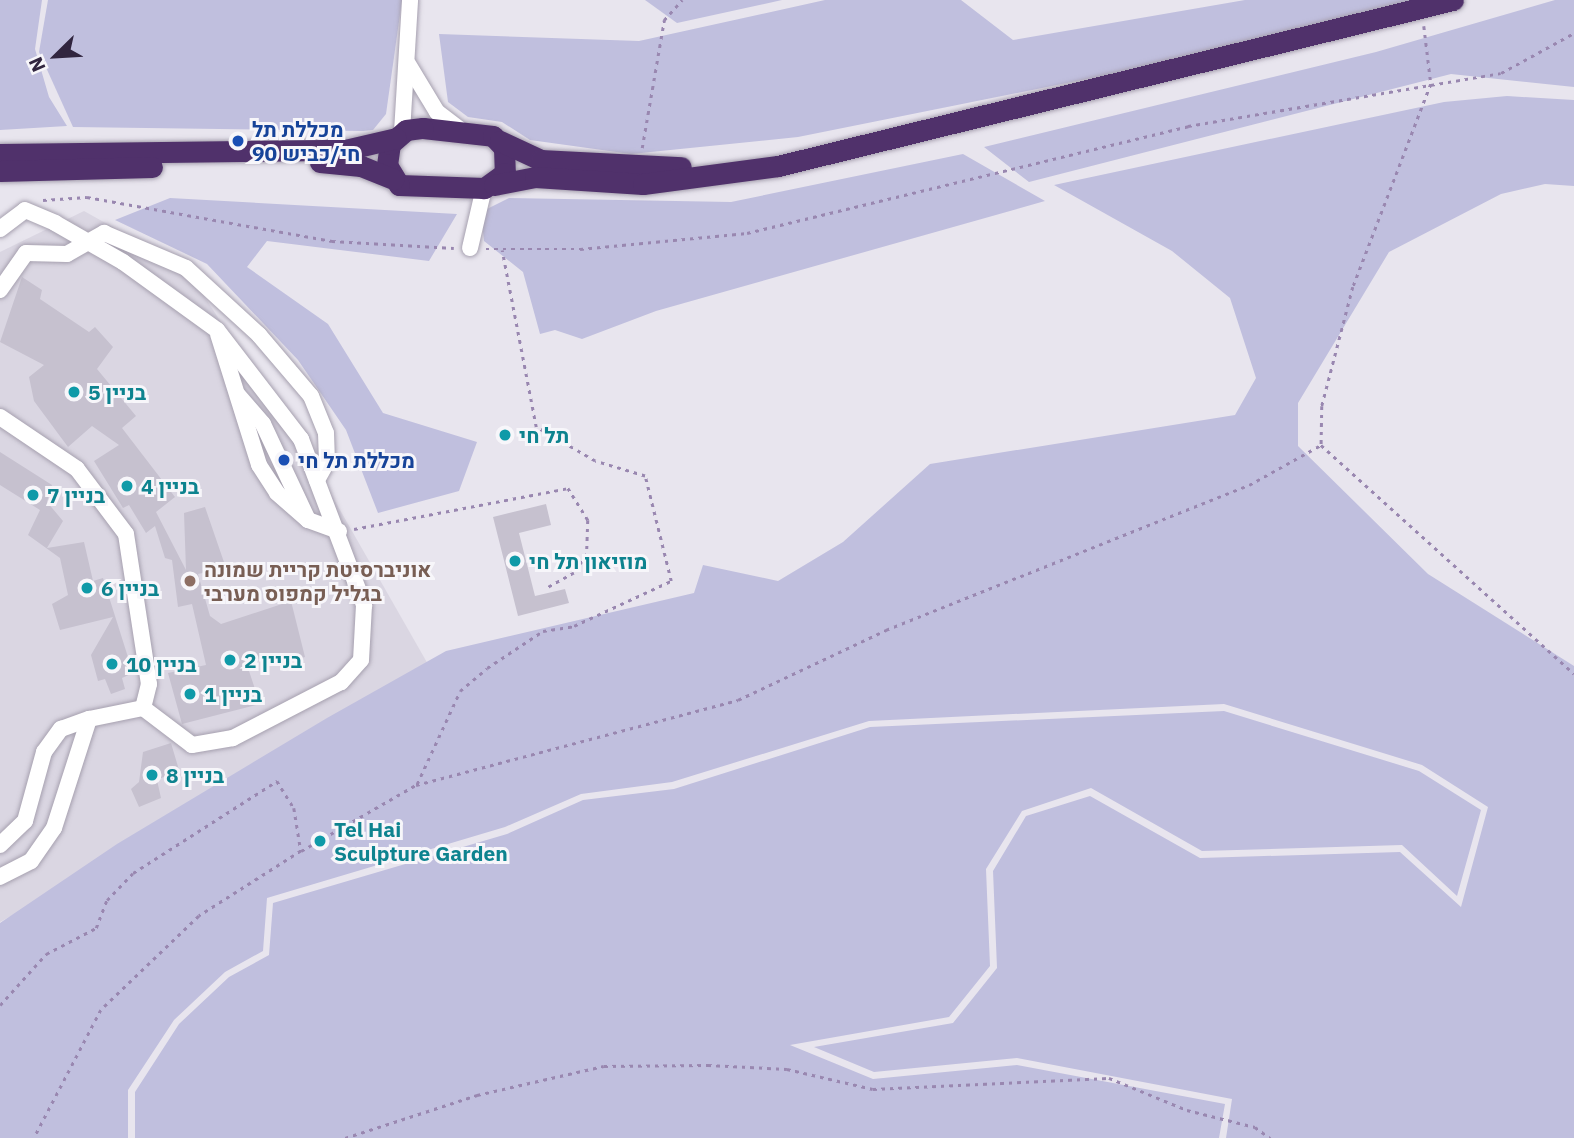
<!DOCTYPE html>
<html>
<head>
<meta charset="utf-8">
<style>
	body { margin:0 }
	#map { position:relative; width:1574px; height:1138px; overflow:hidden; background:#e8e5ee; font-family:"IBM Plex Sans",Heebo,sans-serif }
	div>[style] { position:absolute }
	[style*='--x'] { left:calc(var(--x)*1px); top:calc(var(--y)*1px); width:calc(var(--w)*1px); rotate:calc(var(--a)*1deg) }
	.built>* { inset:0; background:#dad6e2 }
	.green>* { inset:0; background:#c0bfde }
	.building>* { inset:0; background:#c6c1cf }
	.path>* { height:2.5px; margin-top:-1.25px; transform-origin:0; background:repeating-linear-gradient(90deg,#9987b0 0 3.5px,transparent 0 8.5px) }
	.roads { filter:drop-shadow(0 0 2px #a6a0af) drop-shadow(0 0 2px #a6a0af) }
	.minor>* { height:16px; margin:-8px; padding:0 8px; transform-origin:8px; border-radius:8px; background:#fff }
	.highway>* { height:21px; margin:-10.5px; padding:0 10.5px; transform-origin:10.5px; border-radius:10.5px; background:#50316b }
	.dots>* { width:19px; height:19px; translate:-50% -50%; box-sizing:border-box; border:4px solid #f7f6fa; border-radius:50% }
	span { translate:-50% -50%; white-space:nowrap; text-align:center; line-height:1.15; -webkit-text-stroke:6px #f7f6fa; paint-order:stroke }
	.transit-label { font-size:21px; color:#164399; font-weight:700 }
	.left { translate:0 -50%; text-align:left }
	.culture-label { font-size:21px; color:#0d838f; font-weight:700 }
	.education-label { font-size:21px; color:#785e54; font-weight:700 }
	.north { position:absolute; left:21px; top:21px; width:70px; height:70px; -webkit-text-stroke:5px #f7f6fa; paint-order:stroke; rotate:246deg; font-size:19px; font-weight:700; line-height:28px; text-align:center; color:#31253f }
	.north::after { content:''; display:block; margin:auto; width:24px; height:32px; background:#31253f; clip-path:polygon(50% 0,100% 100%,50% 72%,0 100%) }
</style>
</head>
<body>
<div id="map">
	<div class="built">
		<i style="clip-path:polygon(84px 211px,186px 268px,324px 482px,437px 680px,0 922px,0 252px)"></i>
	</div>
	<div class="green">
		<i style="clip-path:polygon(0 0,42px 0,35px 49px,49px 97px,67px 126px,0 130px)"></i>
		<i style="clip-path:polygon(48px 0,402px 0,386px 114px,373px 130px,363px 131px,73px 127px,39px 52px)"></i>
		<i style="clip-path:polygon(645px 0,782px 0,677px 23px)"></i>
		<i style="clip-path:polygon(825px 0,961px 0,1013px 40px,1245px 0,1423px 0,1196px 57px,798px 137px,631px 154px,530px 140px,502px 122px,468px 117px,448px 102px,439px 34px,639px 41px)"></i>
		<i style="clip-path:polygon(1555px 0,1574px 0,1574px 87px,1451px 74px,1029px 182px,984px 147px,1376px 52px)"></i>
		<i style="clip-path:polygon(1507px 96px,1574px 100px,1574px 186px,1545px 184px,1501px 194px,1389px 252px,1298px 403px,1298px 446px,1428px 574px,1574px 666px,1574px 1138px,1226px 1138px,1232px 1099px,1017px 1058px,874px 1072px,814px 1047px,953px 1023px,997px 968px,993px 871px,1026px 816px,1090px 796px,1200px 858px,1400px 852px,1461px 907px,1488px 807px,1422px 765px,1224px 704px,869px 721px,672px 782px,581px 794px,505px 827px,267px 898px,263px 951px,225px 972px,174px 1020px,128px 1090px,128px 1138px,0 1138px,0 923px,117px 844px,327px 718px,446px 651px,694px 593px,703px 565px,778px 581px,843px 542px,930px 464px,1235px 415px,1256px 378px,1230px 298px,1172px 251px,1054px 185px,1444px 102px)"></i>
		<i style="clip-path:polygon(963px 154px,1045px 201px,656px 311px,582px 339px,555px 330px,540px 334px,523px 272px,484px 241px,481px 212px,509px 198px,731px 202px)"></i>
		<i style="clip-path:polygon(170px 198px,457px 214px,429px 261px,267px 241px,247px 267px,328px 324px,383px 413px,477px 442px,459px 491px,378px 513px,346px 430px,298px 360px,207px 264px,115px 220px)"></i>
		<i style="clip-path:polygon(1224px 711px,1419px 771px,1481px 810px,1457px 896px,1402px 845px,1202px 851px,1091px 788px,1022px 811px,986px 869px,990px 966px,949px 1017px,790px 1045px,873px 1079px,1017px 1065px,1225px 1104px,1219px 1138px,135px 1138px,135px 1092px,179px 1024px,229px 977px,269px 955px,273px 903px,507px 834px,583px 800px,674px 789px,870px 727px)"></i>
	</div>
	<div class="building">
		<i style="clip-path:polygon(22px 277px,42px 290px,40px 299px,89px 332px,95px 327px,113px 347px,97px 369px,136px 416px,122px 428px,175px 497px,156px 512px,186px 570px,184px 513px,205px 507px,226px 568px,198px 574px,210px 616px,221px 624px,291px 601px,305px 657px,276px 666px,269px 656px,246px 662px,260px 704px,182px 724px,168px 673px,206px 665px,192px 604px,178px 607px,172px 560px,165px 558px,155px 526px,146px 533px,129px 505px,123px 508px,94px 461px,119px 445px,92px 426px,68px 447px,34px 401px,29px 377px,44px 365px,0 342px)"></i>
		<i style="clip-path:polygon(0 452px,52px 485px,47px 502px,63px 521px,47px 548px,84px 542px,93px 581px,103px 578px,133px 673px,122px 678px,125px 689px,111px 694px,105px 679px,98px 681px,91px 655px,113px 617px,60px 630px,52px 604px,68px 595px,60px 558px,28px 535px,40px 510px,0 485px)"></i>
		<i style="clip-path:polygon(546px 504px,551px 525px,519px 533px,535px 596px,565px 589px,569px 603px,518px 616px,493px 517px)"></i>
		<i style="clip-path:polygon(171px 743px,179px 770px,157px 780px,161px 798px,139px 807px,131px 789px,139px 782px,143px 752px)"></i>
	</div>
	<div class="path">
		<i style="--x:1424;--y:26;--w:58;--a:83.1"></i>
		<i style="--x:1431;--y:84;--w:217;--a:111"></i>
		<i style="--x:1353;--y:287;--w:123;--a:104.6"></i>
		<i style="--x:1322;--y:406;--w:39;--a:91"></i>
		<i style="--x:1321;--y:445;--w:341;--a:42.1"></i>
		<i style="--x:642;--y:148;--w:130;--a:-80.2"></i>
		<i style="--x:664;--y:20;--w:27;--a:-48"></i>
		<i style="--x:43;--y:200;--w:44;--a:-3.9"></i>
		<i style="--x:87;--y:197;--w:249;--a:10.2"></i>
		<i style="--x:332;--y:241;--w:122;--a:3.3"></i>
		<i style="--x:486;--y:249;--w:94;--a:0"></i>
		<i style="--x:580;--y:249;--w:168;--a:-5.5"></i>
		<i style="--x:747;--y:233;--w:454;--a:-13.6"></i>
		<i style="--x:1188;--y:126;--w:317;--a:-9.6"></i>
		<i style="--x:1501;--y:73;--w:83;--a:-28.7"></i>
		<i style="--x:354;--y:529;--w:218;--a:-10.8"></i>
		<i style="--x:568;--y:488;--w:38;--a:58"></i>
		<i style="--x:588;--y:520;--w:34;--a:92"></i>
		<i style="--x:587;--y:554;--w:23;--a:124"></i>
		<i style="--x:574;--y:573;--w:33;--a:151"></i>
		<i style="--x:417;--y:784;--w:102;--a:-65.2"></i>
		<i style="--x:460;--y:691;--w:35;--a:-40"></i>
		<i style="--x:487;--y:668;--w:67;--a:-33.5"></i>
		<i style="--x:543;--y:631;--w:31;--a:-9"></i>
		<i style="--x:574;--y:626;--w:107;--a:-24.9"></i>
		<i style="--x:671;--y:581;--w:108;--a:-103.9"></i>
		<i style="--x:645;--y:476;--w:52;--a:-163.3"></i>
		<i style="--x:595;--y:461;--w:68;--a:-150"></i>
		<i style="--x:536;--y:427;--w:180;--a:-100.9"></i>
		<i style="--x:301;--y:851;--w:133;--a:-29.9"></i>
		<i style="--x:416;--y:785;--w:333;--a:-14.8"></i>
		<i style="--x:738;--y:700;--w:164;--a:-25.3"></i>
		<i style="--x:886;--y:630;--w:391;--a:-21.8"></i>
		<i style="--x:1249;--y:485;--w:82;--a:-29.1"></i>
		<i style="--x:0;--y:1005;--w:69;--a:-48"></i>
		<i style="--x:46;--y:954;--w:56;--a:-27.5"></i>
		<i style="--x:96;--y:928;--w:30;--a:-69"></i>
		<i style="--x:107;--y:900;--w:37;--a:-46"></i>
		<i style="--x:133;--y:873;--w:171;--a:-32.6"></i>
		<i style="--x:277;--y:781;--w:32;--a:58"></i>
		<i style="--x:294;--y:808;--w:44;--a:80.8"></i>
		<i style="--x:301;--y:851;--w:121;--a:147.5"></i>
		<i style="--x:199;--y:916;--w:136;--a:136.2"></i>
		<i style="--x:101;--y:1010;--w:144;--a:117.6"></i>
		<i style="--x:345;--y:1138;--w:139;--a:-18"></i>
		<i style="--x:477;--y:1095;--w:130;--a:-12.9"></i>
		<i style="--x:604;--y:1066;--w:104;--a:-0.6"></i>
		<i style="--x:708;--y:1065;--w:79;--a:2.9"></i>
		<i style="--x:787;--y:1069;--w:88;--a:13.1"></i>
		<i style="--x:873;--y:1089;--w:236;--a:-2.7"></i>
		<i style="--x:1109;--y:1078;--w:84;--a:22.3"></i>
		<i style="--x:1187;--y:1110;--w:70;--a:14"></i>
		<i style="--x:1255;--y:1127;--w:19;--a:36"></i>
	</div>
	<div class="roads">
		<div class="minor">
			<i style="--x:408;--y:64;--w:56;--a:58.9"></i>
			<i style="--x:437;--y:112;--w:30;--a:37"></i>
			<i style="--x:402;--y:132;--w:132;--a:-86.5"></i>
			<i style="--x:0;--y:229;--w:31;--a:-37"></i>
			<i style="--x:25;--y:210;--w:33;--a:23"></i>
			<i style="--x:55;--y:223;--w:78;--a:29.8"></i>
			<i style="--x:123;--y:262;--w:116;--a:35.9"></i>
			<i style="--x:217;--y:330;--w:138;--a:52.4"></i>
			<i style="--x:301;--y:439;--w:178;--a:69.2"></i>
			<i style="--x:364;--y:605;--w:55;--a:93.1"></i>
			<i style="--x:361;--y:660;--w:30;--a:132"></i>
			<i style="--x:341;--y:682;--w:122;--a:152.6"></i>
			<i style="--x:233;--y:738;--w:42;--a:170.3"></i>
			<i style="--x:192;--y:745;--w:61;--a:-142.9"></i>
			<i style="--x:470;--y:248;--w:62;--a:-76.9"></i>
			<i style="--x:0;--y:290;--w:45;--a:-54.9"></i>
			<i style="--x:26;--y:253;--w:41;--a:1.4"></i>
			<i style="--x:67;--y:254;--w:43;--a:-29.6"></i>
			<i style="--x:104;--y:233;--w:89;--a:23.1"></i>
			<i style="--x:186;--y:268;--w:99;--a:42.5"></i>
			<i style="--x:259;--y:335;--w:80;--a:49.6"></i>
			<i style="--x:311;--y:396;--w:40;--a:68"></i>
			<i style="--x:326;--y:433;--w:29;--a:88"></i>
			<i style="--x:327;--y:462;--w:21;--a:119"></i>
			<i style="--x:218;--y:334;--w:137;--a:72.6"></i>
			<i style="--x:259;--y:465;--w:33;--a:57"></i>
			<i style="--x:277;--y:493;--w:41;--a:41.1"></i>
			<i style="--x:308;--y:520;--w:33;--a:20"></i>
			<i style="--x:238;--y:395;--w:38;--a:49"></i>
			<i style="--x:263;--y:424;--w:106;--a:64.9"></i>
			<i style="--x:0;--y:417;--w:93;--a:34"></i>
			<i style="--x:77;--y:469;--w:81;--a:53"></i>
			<i style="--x:126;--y:534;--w:152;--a:81.3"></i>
			<i style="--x:149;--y:684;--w:25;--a:104"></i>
			<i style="--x:143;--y:708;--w:55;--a:168.5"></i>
			<i style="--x:89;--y:719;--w:114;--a:107.8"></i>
			<i style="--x:54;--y:828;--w:40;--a:124.9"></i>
			<i style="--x:31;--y:861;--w:35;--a:153"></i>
			<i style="--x:0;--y:845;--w:35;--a:-44"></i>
			<i style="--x:25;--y:821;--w:72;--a:-74.6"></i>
			<i style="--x:44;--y:752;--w:29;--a:-54"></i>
			<i style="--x:61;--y:729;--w:30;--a:-20"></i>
		</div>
		<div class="highway">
			<i style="--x:423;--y:128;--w:70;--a:6.5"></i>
			<i style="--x:493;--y:136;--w:16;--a:47"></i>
			<i style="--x:504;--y:148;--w:25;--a:88"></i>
			<i style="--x:505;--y:173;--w:26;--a:144"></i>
			<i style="--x:484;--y:188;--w:85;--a:-178"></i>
			<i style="--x:399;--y:185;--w:23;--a:-121"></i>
			<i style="--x:387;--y:165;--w:21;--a:-82"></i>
			<i style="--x:390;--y:144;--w:21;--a:-41"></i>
			<i style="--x:406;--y:130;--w:17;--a:-7"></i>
			<i style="--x:500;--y:141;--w:45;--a:24.9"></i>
			<i style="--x:541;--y:160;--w:140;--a:2.9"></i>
			<i style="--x:0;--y:154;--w:345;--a:-0.7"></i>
			<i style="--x:345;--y:150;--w:52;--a:-13.2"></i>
			<i style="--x:320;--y:162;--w:41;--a:5.6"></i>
			<i style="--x:361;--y:166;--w:35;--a:22"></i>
			<i style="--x:0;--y:171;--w:152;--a:-1.5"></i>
			<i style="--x:494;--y:185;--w:42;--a:-11"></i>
			<i style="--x:535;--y:177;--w:108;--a:3.7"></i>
			<i style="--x:643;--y:184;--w:136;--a:-7.6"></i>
			<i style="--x:778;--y:166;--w:695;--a:-13.82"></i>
		</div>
	</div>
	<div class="dots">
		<i style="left:238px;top:141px;background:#1a4fb4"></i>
		<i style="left:74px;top:392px;background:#0f9aa8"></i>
		<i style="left:505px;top:435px;background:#0f9aa8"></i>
		<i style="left:284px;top:460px;background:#1a4fb4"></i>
		<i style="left:127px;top:486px;background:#0f9aa8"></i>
		<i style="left:33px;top:495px;background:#0f9aa8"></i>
		<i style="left:515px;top:561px;background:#0f9aa8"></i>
		<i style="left:190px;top:581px;background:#8d6e63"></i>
		<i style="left:87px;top:588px;background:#0f9aa8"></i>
		<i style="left:230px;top:660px;background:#0f9aa8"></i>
		<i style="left:112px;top:664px;background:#0f9aa8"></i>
		<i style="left:190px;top:694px;background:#0f9aa8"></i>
		<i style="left:152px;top:775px;background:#0f9aa8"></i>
		<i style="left:320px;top:841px;background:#0f9aa8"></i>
	</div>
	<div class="transit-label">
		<span class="left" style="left:252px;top:141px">מכללת תל<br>חי/כביש 90</span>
		<span class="left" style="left:298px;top:460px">מכללת תל חי</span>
	</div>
	<div class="culture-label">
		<span class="left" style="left:88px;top:392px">בניין 5</span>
		<span class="left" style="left:519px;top:435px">תל חי</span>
		<span class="left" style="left:141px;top:486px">בניין 4</span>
		<span class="left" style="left:47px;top:495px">בניין 7</span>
		<span class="left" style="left:529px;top:561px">מוזיאון תל חי</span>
		<span class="left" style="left:101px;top:588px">בניין 6</span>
		<span class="left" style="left:244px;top:660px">בניין 2</span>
		<span class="left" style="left:126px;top:664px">בניין 10</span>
		<span class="left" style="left:204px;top:694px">בניין 1</span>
		<span class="left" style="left:166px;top:775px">בניין 8</span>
		<span class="left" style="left:334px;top:841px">Tel Hai<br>Sculpture Garden</span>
	</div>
	<div class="education-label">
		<span class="left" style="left:204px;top:581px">אוניברסיטת קריית שמונה<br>בגליל קמפוס מערבי</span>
	</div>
	<div class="north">N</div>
</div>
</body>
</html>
